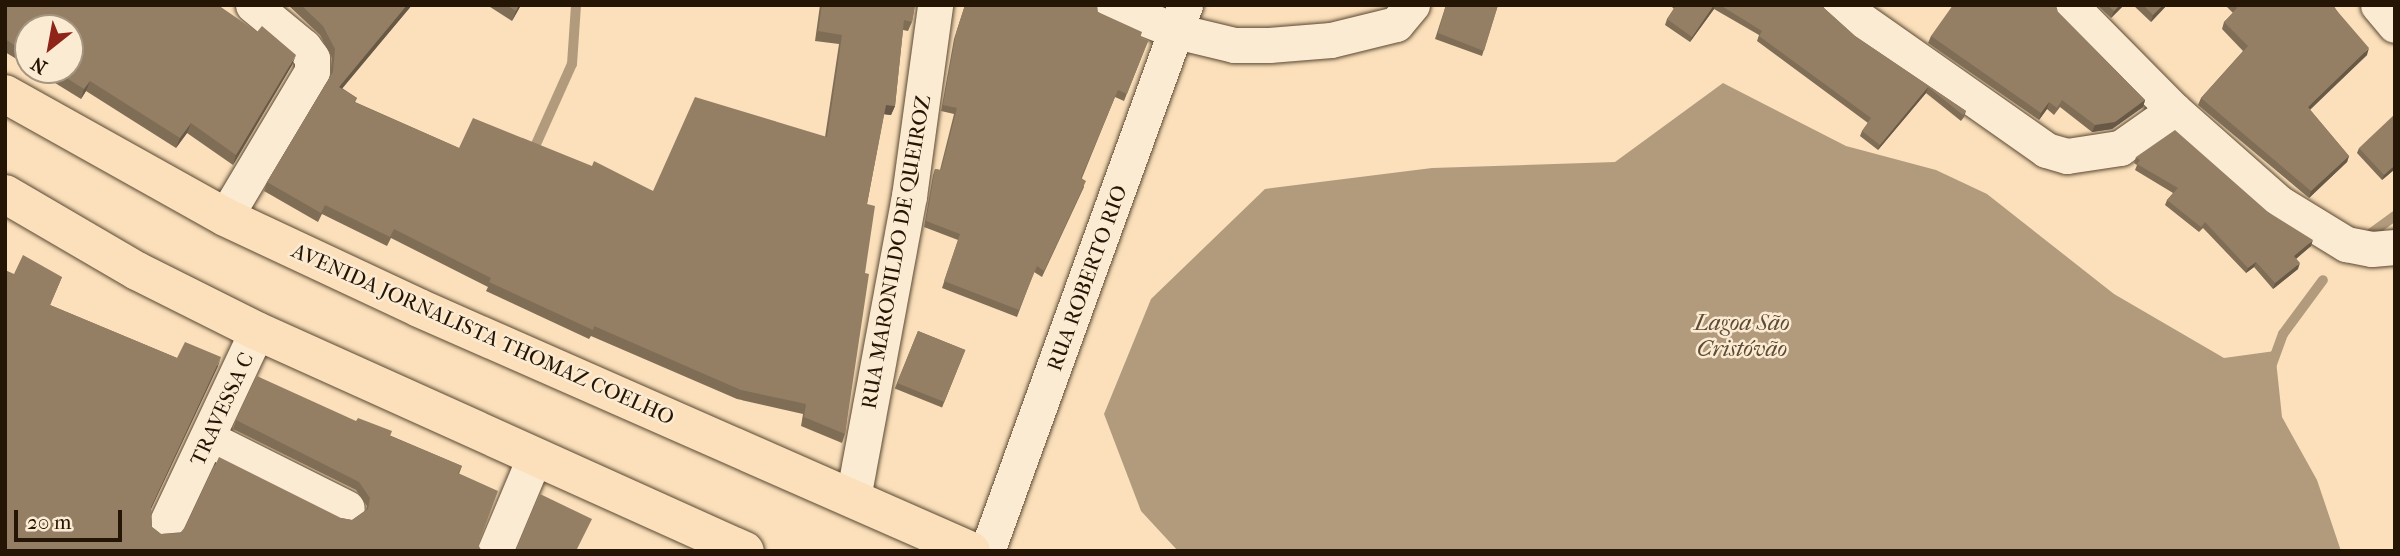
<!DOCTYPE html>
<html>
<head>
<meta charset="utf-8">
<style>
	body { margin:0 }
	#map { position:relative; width:2400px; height:556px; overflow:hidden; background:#fbe0bb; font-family:"IM FELL French Canon",serif }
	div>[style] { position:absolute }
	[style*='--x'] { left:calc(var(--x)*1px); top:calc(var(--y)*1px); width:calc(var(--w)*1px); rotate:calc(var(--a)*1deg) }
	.water>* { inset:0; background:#b29b7d }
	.stream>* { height:10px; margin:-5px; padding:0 5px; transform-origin:5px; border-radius:5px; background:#b29b7d }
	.roads { filter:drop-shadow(0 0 2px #5a4832) drop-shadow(0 0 2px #5a4832) }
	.minor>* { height:35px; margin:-17.5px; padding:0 17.5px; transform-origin:17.5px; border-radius:17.5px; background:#fcebd3 }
	.major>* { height:38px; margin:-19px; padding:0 19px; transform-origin:19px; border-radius:19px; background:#fbe0bb }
	.wall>* { inset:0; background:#7f6d56; transform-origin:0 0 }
	.shaded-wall>* { inset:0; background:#685946 }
	.building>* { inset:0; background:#947f64; transform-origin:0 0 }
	span { translate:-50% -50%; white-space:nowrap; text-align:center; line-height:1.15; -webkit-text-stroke:5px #fcebd3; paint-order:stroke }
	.street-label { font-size:21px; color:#251505 }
	.water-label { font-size:23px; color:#5d4b35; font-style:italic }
	.frame { position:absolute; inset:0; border:7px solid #251505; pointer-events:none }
	.north { position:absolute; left:14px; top:14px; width:70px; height:70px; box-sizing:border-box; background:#fcebd3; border:2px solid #a69581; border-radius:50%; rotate:211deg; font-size:19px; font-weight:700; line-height:28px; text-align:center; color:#251505 }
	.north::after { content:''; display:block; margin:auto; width:24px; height:32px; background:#8f2418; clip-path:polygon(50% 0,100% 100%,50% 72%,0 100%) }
	.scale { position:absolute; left:14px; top:510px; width:108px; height:32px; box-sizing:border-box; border:4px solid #251505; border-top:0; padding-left:9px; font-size:21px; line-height:24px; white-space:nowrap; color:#251505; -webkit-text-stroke:5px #fcebd3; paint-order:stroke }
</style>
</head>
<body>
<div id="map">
	<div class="water">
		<i style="clip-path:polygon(1723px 83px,1846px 146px,1936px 170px,1987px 194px,2114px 294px,2224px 358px,2275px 351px,2282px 417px,2317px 480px,2341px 551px,1178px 551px,1141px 511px,1104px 414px,1151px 299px,1265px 189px,1432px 168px,1615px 162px)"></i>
	</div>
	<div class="stream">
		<i style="--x:533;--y:151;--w:95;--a:-65.9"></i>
		<i style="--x:572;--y:64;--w:59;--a:-86.1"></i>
		<i style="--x:2370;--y:234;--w:31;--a:-36"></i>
		<i style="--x:2272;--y:364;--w:32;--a:-70"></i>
		<i style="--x:2283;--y:334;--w:67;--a:-53.5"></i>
	</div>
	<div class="roads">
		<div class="minor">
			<i style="--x:1111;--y:5;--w:70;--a:21.8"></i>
			<i style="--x:1176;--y:31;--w:60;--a:13.6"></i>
			<i style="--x:1234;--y:45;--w:35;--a:0"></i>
			<i style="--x:1269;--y:45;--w:62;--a:-4.6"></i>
			<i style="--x:1331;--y:40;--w:67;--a:-13.8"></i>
			<i style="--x:1396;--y:24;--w:25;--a:-50"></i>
			<i style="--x:1840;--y:5;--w:252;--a:35.1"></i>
			<i style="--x:2046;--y:150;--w:22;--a:16"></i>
			<i style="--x:2067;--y:156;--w:54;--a:-8.6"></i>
			<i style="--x:2120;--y:148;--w:66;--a:-35.1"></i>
			<i style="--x:2070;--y:5;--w:148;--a:45.3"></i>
			<i style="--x:2174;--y:110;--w:140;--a:41.5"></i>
			<i style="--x:2279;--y:203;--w:79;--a:31.5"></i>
			<i style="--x:2346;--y:244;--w:26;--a:11"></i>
			<i style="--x:2372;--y:249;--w:23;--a:-5"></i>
			<i style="--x:2378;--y:5;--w:26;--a:50"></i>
			<i style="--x:225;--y:217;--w:170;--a:-59.2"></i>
			<i style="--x:312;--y:71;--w:13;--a:-90"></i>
			<i style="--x:312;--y:58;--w:14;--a:-126"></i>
			<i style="--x:304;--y:47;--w:66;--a:-140.5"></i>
			<i style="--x:209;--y:439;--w:154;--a:26.6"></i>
			<i style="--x:853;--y:498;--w:307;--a:-79.5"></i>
			<i style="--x:909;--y:196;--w:193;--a:-82.2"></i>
			<i style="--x:166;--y:524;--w:213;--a:-64.8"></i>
			<i style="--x:495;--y:551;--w:103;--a:-67.2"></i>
			<i style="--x:987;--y:551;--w:581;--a:-70.07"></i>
		</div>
		<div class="major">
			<i style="--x:5;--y:94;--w:252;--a:29.2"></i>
			<i style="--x:225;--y:217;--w:214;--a:25.1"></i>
			<i style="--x:419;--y:308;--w:603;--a:23.76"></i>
			<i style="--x:5;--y:194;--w:153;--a:30.3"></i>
			<i style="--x:137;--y:271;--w:134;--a:26.6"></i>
			<i style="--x:257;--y:331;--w:535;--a:24.27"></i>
		</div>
	</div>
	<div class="wall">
		<i style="clip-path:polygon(5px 5px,292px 65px,233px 165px,187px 133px,176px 148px,86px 91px,81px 99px,34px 70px,70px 70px,28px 28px,28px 66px,5px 52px)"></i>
		<i style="clip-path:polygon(288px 5px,412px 5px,342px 88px,357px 98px,355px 102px,459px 148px,653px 191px,825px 137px,839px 44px,815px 41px,820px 5px,915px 5px,912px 22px,908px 31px,903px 30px,895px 106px,891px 115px,884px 114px,867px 204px,865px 273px,845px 434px,842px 443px,801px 426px,803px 414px,737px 399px,591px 336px,589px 339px,486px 291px,488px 287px,391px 238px,387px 246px,322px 214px,318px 222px,264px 191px,267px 182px,330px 77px,332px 58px,320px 35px)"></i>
		<i style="clip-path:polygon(487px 5px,521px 5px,512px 21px)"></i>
		<i style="clip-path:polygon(965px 5px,1098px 12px,1140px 38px,1148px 41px,1124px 101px,1115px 97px,1082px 178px,1084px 187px,1042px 277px,1034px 272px,1017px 317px,942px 288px,958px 240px,924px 227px,933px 175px,935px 169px,940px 170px,954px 114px,941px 111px,954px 39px)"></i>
		<i style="clip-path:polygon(1446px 5px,1498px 5px,1482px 56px,1435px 39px)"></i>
		<i style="clip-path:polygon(1670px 5px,1824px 5px,1824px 8px,1855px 36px,1966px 111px,1964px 117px,1961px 121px,1926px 93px,1878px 150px,1860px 136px,1862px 131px,1868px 123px,1757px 41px,1759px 35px,1714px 9px,1690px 42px,1665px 25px,1667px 19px,1674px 9px)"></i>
		<i style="clip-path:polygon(2097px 5px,2124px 5px,2111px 18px)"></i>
		<i style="clip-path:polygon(2133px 5px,2167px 5px,2151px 22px)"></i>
		<i style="clip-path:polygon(2225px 5px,2333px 5px,2367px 55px,2310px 110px,2349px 156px,2347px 162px,2309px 198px,2198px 105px,2201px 98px,2243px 51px,2222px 29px,2224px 22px,2233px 13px)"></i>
		<i style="clip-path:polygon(2058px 12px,2145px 100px,2143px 107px,2112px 129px,2092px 132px,2060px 107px,2054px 115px,2047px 109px,2039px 120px,1928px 43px,1931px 36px)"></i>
		<i style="clip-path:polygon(2359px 148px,2395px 169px,2382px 180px,2357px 153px)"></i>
		<i style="clip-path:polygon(2136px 157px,2268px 212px,2311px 246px,2296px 259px,2298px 269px,2273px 289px,2254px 267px,2246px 273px,2203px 228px,2199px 232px,2165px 205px,2167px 200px,2173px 193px,2135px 170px,2137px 165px,2134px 163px)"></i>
		<i style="clip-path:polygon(14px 274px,62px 277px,50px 305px,177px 358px,218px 366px,151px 509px,152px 527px,161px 534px,341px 518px,352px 520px,366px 510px,367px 506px,356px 490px,233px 429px,236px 420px,356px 421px,462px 466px,459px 474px,478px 545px,5px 551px)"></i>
		<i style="left:918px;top:331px;width:51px;height:62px;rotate:22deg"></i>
	</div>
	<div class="shaded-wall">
		<i style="clip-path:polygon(407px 5px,412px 5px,336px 96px,339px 87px)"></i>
		<i style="clip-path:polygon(519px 5px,521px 5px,512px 21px,516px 11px)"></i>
		<i style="clip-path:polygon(1714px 5px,1714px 9px,1690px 42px,1692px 37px)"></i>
		<i style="clip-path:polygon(2120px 5px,2124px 5px,2111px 18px,2114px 11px)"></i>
		<i style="clip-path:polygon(2163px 5px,2167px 5px,2151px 22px,2153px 15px)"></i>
		<i style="clip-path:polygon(2369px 48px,2367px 55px,2305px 114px,2308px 107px)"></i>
		<i style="clip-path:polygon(296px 55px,292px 65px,233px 165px,236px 155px)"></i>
		<i style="clip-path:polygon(90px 81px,86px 91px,81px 99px,84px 89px)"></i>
		<i style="clip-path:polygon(1928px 87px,1926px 93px,1878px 150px,1880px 145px)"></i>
		<i style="clip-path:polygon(2145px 100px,2143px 107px,2112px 129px,2092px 132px,2095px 125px)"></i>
		<i style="clip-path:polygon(2049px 102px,2047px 109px,2039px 120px,2041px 113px)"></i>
		<i style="clip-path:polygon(886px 105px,895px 106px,891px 115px,882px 114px)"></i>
		<i style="clip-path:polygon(191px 123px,187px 133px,176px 148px,180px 138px)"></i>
		<i style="clip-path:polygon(2349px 156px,2347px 162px,2309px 198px,2311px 191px)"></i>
		<i style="clip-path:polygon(2395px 165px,2395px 169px,2382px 180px,2384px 175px)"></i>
		<i style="clip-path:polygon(2313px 240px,2311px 246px,2292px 262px,2294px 256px)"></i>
		<i style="clip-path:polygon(2256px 262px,2254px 267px,2246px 273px,2248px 268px)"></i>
		<i style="clip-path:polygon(2300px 263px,2298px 269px,2273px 289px,2275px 283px)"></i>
		<i style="clip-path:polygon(221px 357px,218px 366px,148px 515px,151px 507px)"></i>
	</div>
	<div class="building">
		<i style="clip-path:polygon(5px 5px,218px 5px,257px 32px,262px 26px,296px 55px,236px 155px,191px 123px,180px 138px,90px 81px,84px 89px,54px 70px,70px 70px,70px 28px,28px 28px,28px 54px,5px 39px)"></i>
		<i style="clip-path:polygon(301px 5px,407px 5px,339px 87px,357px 98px,354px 102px,459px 148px,473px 118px,592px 166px,594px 161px,653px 191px,695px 97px,827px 137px,842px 35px,818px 31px,822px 5px,915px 5px,912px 22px,904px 20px,895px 106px,886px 105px,867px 204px,875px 206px,865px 273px,869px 274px,845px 434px,804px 417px,806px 404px,741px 390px,594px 326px,593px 330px,489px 282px,491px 278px,394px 229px,390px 237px,325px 205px,321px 213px,267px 182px,333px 72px,335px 49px,323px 26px)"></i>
		<i style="clip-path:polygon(506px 5px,519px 5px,516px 11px)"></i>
		<i style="clip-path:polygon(965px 5px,1097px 5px,1098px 12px,1142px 32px,1140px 38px,1148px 41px,1127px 94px,1118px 90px,1081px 178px,1086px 181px,1044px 271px,1037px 266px,1019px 310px,944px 281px,960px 234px,926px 221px,935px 169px,941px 170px,957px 108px,943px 105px,956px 33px)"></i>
		<i style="clip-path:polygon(1446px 5px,1498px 5px,1484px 51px,1438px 33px)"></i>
		<i style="clip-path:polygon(1676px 5px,1714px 5px,1692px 37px,1667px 19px)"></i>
		<i style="clip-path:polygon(1720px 5px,1824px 5px,1824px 8px,1855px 36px,1966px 111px,1963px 115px,1928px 87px,1880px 145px,1862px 131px,1871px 118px,1759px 36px,1762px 31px)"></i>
		<i style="clip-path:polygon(1953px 5px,2056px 5px,2058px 12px,2145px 100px,2115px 122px,2095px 125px,2062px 100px,2057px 108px,2049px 102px,2041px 113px,1931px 36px)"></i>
		<i style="clip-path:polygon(2107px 5px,2120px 5px,2114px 11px)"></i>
		<i style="clip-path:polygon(2143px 5px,2163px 5px,2153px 15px)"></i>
		<i style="clip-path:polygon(2235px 5px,2332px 5px,2369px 48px,2308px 107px,2349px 156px,2311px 191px,2201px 98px,2248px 46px,2224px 22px,2237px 8px)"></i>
		<i style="clip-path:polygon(2395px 114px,2395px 165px,2384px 175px,2359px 148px)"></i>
		<i style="clip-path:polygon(2175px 130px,2268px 212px,2313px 240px,2294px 256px,2300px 263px,2275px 283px,2256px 262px,2248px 268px,2205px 222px,2201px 227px,2167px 200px,2178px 188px,2137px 164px,2140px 160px,2136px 157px)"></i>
		<i style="clip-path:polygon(23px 255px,62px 277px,50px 305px,177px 358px,185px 342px,221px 357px,151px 507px,152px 527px,161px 534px,180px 533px,187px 525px,219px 457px,341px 518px,352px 520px,368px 509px,370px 498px,359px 482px,236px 420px,257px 376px,356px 421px,358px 418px,392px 431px,390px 436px,462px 466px,458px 473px,498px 491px,478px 545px,482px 551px,5px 551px,5px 270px,14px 274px)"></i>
		<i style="left:918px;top:331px;width:51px;height:56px;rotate:22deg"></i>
		<i style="clip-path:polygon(540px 494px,592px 519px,576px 551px,516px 551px)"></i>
	</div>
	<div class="street-label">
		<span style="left:896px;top:252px;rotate:-80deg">RUA MARONILDO DE QUEIROZ</span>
		<span style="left:1087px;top:278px;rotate:-70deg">RUA ROBERTO RIO</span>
		<span style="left:483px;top:334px;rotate:24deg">AVENIDA JORNALISTA THOMAZ COELHO</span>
		<span style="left:222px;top:409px;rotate:-65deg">TRAVESSA C</span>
	</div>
	<div class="water-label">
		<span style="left:1742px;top:336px">Lagoa São<br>Cristóvão</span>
	</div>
	<div class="frame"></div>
	<div class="north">N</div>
	<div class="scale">20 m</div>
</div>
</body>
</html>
